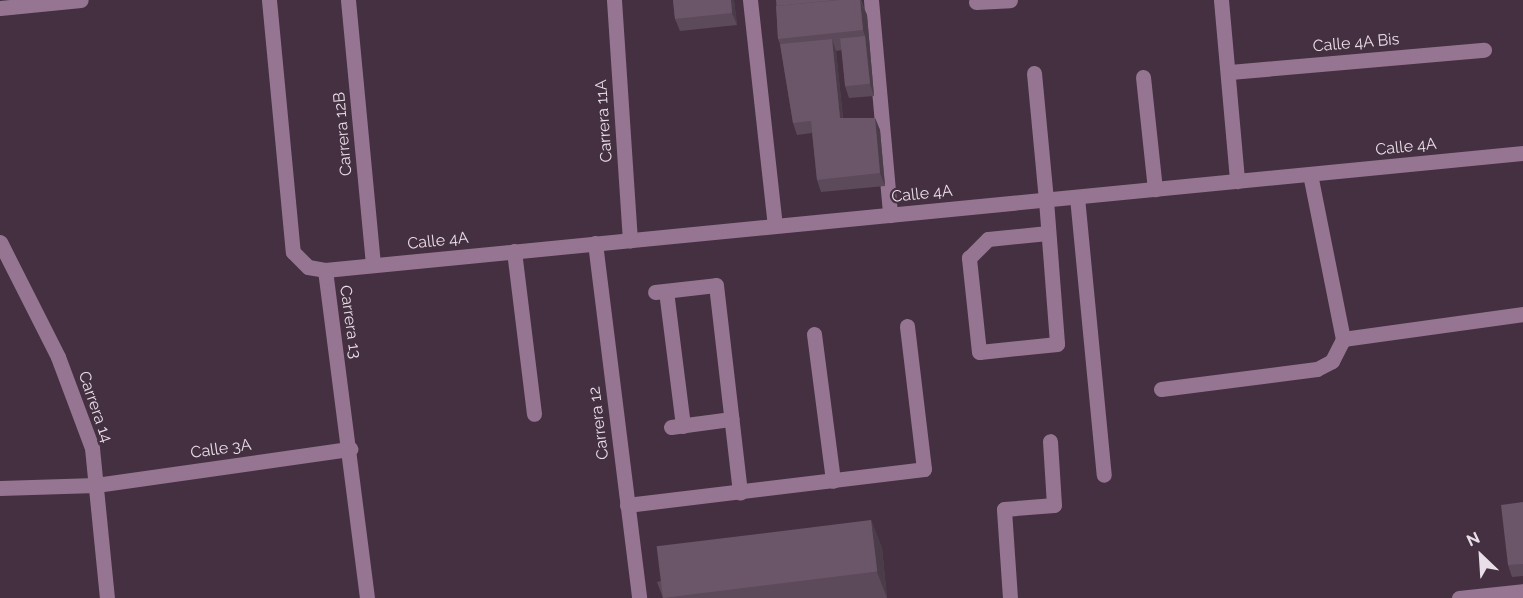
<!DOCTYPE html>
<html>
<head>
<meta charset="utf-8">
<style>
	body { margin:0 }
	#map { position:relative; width:1523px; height:598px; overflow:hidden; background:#443041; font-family:Raleway,sans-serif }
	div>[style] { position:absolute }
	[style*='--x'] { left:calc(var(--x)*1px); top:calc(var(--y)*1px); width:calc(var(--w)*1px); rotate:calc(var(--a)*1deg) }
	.minor>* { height:15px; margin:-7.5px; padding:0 7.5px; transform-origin:7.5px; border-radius:7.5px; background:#967592 }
	.wall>* { inset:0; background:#5c4959 }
	.shaded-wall>* { inset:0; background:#4b3c49 }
	.building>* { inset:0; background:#6b5568; transform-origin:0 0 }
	span { translate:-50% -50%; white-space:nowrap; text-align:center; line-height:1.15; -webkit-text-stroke:4.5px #443041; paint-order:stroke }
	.street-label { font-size:16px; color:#eadee8 }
	.north { position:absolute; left:1451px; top:526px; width:60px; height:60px; -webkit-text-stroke:4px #443041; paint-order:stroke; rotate:335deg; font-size:16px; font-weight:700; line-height:24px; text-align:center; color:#eadee8 }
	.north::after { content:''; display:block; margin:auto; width:21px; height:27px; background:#eadee8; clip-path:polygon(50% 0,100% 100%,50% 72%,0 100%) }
</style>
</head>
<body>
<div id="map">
	<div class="minor">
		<i style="--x:269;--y:0;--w:253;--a:84.6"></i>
		<i style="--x:293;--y:252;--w:21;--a:45"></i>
		<i style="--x:308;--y:267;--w:17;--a:10"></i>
		<i style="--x:325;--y:270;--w:1204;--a:-5.58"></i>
		<i style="--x:348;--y:0;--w:266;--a:84.6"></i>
		<i style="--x:614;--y:0;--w:241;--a:86.2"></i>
		<i style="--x:750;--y:0;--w:227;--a:83.7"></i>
		<i style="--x:871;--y:0;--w:216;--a:84.9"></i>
		<i style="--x:1221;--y:0;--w:182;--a:84.9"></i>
		<i style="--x:976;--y:2;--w:34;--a:-3"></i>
		<i style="--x:0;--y:8;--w:81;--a:-5.6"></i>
		<i style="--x:1230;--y:72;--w:255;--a:-5"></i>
		<i style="--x:1034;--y:73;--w:128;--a:84.6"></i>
		<i style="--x:1046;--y:200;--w:144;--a:85.6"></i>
		<i style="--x:1057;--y:344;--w:78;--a:174.1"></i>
		<i style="--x:979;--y:352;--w:95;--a:-96.1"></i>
		<i style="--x:969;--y:258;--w:27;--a:-45"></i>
		<i style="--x:988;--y:239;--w:60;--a:-5.7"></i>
		<i style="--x:1143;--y:77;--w:113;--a:83.9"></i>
		<i style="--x:1310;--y:174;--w:168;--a:78.7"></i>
		<i style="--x:1077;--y:197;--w:279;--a:84.5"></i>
		<i style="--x:0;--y:242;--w:129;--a:63.2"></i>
		<i style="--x:58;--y:357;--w:97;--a:69.5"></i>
		<i style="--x:92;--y:448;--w:151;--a:84.3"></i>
		<i style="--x:595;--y:243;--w:358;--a:82.9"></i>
		<i style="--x:514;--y:251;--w:164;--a:83"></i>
		<i style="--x:325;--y:270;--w:331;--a:82.7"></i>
		<i style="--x:666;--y:291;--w:136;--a:82.8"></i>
		<i style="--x:655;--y:292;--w:61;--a:-6.5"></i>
		<i style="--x:716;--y:285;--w:209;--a:83.4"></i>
		<i style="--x:814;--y:334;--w:148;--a:82.6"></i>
		<i style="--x:1343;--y:339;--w:182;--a:-7.9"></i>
		<i style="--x:1161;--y:389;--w:157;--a:-7.3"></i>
		<i style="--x:1317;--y:369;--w:17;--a:-28"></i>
		<i style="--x:1332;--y:361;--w:25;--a:-63"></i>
		<i style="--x:671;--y:427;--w:61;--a:-7.6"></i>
		<i style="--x:0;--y:488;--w:96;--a:-1.8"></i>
		<i style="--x:96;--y:485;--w:257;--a:-8.1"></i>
		<i style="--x:627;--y:505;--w:299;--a:-6.9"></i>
		<i style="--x:924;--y:469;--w:144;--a:-96.8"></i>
		<i style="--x:1010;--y:598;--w:89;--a:-93.9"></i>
		<i style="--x:1004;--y:509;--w:50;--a:-4.6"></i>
		<i style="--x:1054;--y:505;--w:64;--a:-93.6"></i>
		<i style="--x:1459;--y:598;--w:64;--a:-6.2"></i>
	</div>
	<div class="wall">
		<i style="clip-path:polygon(673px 0,734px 0,737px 25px,680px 31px,675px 19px)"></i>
		<i style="clip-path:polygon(776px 0,861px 0,867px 15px,874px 96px,849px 98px,845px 86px,842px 50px,836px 51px,843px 118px,875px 118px,880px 130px,885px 186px,821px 192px,817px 180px,812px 133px,797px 135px,793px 123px,780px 44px,778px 39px)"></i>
		<i style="clip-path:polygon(1523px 502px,1523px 576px,1512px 577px,1508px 565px)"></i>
		<i style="clip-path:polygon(871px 520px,882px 548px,887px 598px,663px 598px,657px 582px)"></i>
	</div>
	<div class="shaded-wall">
		<i style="clip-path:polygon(731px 0,734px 0,737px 25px,732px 13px)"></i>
		<i style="clip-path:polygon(860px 0,867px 15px,874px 96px,870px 84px,865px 36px,863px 30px)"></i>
		<i style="clip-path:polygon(832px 39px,836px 51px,844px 130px,840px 118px)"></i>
		<i style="clip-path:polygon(875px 118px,880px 130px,885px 186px,880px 173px)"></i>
		<i style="clip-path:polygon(871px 520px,882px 548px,887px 598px,877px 572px)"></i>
	</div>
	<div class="building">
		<i style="clip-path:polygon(673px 0,731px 0,732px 13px,675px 19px)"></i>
		<i style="clip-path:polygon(776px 0,836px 0,777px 6px)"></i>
		<i style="clip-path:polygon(839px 0,860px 0,863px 30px,778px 39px,776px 6px)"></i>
		<i style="left:865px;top:36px;width:48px;height:25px;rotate:84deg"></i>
		<i style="clip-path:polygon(832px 39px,840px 118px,875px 118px,880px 173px,817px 180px,811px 121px,793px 123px,780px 44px)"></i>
		<i style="clip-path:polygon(1523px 502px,1523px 564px,1508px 565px,1501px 505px)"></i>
		<i style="left:871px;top:520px;width:52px;height:216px;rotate:83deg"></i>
	</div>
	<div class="street-label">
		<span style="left:1356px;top:43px;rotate:-5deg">Calle 4A Bis</span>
		<span style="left:604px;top:121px;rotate:-94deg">Carrera 11A</span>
		<span style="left:343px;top:134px;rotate:-95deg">Carrera 12B</span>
		<span style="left:1406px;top:147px;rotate:-6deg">Calle 4A</span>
		<span style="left:922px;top:194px;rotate:-6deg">Calle 4A</span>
		<span style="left:438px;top:241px;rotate:-6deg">Calle 4A</span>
		<span style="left:350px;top:322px;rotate:82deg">Carrera 13</span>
		<span style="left:95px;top:407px;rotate:71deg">Carrera 14</span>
		<span style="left:599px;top:423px;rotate:-97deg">Carrera 12</span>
		<span style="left:221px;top:449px;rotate:-8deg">Calle 3A</span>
	</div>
	<div class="north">N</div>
</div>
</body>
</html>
